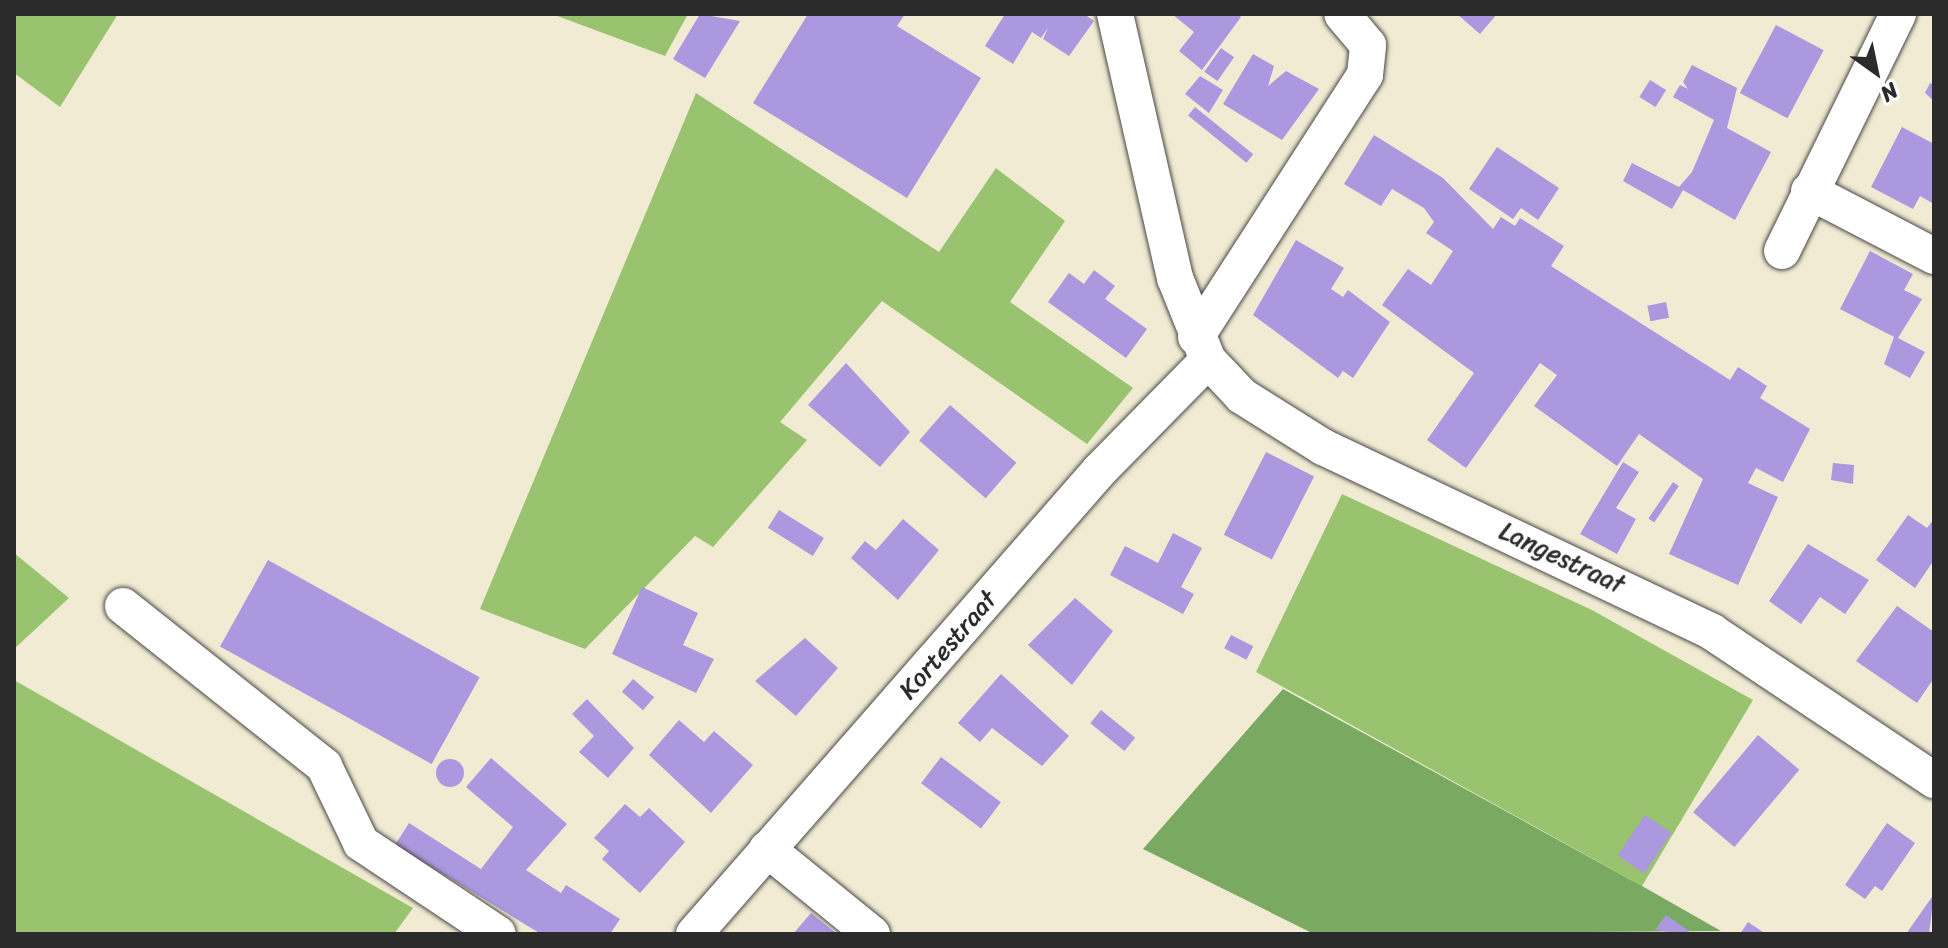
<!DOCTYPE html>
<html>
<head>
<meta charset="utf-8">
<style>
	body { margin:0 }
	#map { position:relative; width:1948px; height:948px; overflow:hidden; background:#f1ebd4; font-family:Sriracha,sans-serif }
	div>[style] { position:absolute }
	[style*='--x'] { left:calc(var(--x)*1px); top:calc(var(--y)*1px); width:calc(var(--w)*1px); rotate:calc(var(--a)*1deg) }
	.green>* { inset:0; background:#99c36f }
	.forest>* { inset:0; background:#7aa962 }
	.building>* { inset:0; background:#ac98df; transform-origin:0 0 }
	.round { border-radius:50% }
	.roads { filter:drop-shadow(0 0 2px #494844) drop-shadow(0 0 2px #494844) }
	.minor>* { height:36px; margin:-18px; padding:0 18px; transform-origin:18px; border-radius:18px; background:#fff }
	span { translate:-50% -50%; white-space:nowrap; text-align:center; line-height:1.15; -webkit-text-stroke:6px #fff; paint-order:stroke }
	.street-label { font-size:26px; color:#2b2b2b }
	.frame { position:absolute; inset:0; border:16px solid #2b2b2b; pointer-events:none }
	.north { position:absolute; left:1836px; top:32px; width:80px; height:80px; -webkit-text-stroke:6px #fff; paint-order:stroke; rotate:147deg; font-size:22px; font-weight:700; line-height:32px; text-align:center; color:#2b2b2b }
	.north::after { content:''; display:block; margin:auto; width:28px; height:36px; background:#2b2b2b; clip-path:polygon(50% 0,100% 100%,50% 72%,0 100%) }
</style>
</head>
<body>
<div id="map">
	<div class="green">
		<i style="clip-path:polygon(14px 14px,118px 14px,60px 107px,14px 73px)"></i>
		<i style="clip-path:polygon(552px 14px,688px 14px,665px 56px)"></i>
		<i style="clip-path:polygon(696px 93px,939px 252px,996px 168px,1065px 221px,1010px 302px,1133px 388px,1087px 444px,882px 301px,780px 422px,807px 440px,713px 547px,695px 536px,585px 649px,480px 609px)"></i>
		<i style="clip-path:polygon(1342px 494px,1592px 610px,1753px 700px,1642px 886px,1256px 672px)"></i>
		<i style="clip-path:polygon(14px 553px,69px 598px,14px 649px)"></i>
		<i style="clip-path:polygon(14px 680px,413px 908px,394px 934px,14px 934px)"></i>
	</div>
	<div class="forest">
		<i style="clip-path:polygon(1283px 689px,1642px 886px,1721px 931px,1314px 934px,1143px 849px)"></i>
	</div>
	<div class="building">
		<i style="clip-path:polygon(700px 14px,740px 21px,705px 78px,673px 59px)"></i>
		<i style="clip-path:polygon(808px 14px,905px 14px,897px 26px,981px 78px,907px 198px,753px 103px)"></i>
		<i style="clip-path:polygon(1005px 14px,1084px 14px,1094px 21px,1069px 56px,1043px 39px,1048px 28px,1041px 38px,1032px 32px,1013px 64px,985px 46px)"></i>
		<i style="clip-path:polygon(1172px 14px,1238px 14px,1241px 17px,1202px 70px,1179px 51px,1194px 32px)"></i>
		<i style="clip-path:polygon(1457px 14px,1497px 14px,1480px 34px)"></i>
		<i style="left:1776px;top:25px;width:54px;height:77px;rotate:28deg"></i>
		<i style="left:1221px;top:48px;width:16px;height:29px;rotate:35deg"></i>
		<i style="clip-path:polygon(1253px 54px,1274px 66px,1268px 86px,1286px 71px,1319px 89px,1282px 140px,1223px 104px)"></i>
		<i style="clip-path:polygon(1692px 65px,1737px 88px,1727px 128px,1771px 152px,1735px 220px,1683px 190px,1672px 209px,1623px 181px,1632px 163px,1679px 187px,1692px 172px,1714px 120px,1673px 97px,1680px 85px,1688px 89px,1683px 82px)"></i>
		<i style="clip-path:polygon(1200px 76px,1223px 90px,1209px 113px,1185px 94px)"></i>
		<i style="left:1650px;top:80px;width:19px;height:20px;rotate:32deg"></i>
		<i style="clip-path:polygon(1930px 83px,1934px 85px,1934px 101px,1925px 93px)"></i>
		<i style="left:1195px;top:107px;width:75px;height:11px;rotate:39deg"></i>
		<i style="clip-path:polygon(1902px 127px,1934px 144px,1934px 204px,1920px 196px,1913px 209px,1871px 187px)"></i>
		<i style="clip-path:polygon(1374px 135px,1443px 178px,1493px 229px,1501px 217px,1515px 226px,1520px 218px,1564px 246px,1551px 266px,1730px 380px,1738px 367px,1767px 386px,1760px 398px,1810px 429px,1783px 482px,1756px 468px,1748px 483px,1778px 497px,1738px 585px,1669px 554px,1703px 479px,1639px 434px,1617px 466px,1534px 406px,1557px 375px,1540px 363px,1466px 468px,1427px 440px,1474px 373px,1382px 305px,1408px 269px,1431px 285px,1453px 251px,1426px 233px,1434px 222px,1424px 208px,1392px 189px,1381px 206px,1344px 184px)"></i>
		<i style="clip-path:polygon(1497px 147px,1559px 188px,1538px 220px,1521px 208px,1513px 219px,1469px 189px)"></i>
		<i style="clip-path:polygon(1296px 240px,1344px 268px,1331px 289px,1343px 297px,1348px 290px,1390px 322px,1353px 378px,1343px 371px,1338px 378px,1253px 315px)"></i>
		<i style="clip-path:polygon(1870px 251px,1913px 274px,1904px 290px,1922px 299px,1898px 338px,1925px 352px,1910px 378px,1884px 364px,1894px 337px,1840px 309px)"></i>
		<i style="clip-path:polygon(1094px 270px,1115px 286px,1105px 299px,1147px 329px,1126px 358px,1048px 302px,1069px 273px,1084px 284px)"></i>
		<i style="left:1666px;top:302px;width:16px;height:19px;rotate:79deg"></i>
		<i style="clip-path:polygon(846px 363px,910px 432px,880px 467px,808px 405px)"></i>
		<i style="left:950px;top:405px;width:88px;height:47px;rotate:41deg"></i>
		<i style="left:1266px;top:452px;width:54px;height:93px;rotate:27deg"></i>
		<i style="clip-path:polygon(1623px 462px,1639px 472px,1616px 508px,1636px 519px,1617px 554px,1580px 534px)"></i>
		<i style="clip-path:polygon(1833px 463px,1854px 465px,1853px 484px,1831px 480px)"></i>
		<i style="left:1673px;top:482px;width:7px;height:44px;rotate:34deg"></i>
		<i style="left:779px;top:510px;width:53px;height:21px;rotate:32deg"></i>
		<i style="clip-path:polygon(1908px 515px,1927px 528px,1934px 519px,1934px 560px,1915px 588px,1876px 560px)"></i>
		<i style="clip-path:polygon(903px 519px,939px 550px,898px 600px,851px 558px,865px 541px,876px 550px)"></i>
		<i style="clip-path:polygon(1173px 533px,1202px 548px,1181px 587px,1194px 594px,1183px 614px,1110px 575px,1125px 546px,1158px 563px)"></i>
		<i style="clip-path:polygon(1808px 544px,1869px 580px,1845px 614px,1820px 597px,1801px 624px,1769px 601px)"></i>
		<i style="left:268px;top:560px;width:242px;height:99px;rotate:29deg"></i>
		<i style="clip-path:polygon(642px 587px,698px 613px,683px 645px,714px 659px,696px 693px,612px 654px)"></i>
		<i style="clip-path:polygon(1075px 598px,1113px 631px,1072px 685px,1028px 645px)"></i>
		<i style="clip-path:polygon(1897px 606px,1934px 632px,1934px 678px,1917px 703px,1856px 661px)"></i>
		<i style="left:1231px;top:635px;width:25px;height:15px;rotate:27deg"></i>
		<i style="clip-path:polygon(805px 638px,838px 668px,796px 716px,755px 681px)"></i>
		<i style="clip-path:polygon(1001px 674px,1069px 736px,1042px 766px,992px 728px,980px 742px,958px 723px)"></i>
		<i style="left:633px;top:679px;width:28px;height:17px;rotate:41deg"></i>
		<i style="clip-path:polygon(587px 699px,634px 748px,608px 778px,579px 752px,594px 736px,572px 714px)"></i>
		<i style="left:1101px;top:710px;width:44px;height:17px;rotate:39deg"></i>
		<i style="clip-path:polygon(679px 720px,704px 742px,714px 731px,753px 765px,711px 813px,649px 755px)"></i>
		<i style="left:1758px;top:735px;width:54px;height:101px;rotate:40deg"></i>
		<i style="left:941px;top:757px;width:75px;height:33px;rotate:37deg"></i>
		<i style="clip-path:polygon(491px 758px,567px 824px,526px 870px,561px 893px,566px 885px,620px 919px,610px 934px,541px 934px,395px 845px,409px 823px,481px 869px,513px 827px,466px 787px)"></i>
		<i class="round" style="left:436px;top:759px;width:28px;height:28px"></i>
		<i style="clip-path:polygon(625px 804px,640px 817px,649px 808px,685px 842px,640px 893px,602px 859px,609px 851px,594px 838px)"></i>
		<i style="left:1645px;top:815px;width:32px;height:49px;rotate:34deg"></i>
		<i style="clip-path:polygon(1887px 823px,1915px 843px,1882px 891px,1875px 886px,1865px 899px,1845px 885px)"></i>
		<i style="clip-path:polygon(1934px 894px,1929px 934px,1906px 934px)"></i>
		<i style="clip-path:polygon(811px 913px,837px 934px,793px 934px)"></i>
		<i style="clip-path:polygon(1666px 915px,1689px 931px,1687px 934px,1655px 930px)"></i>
		<i style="clip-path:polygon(1748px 922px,1766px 934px,1740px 934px)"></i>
	</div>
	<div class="roads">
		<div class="minor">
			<i style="--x:1115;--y:14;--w:271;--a:77.2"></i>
			<i style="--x:1175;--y:278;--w:88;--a:68.1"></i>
			<i style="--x:1208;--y:360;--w:50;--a:46.6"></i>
			<i style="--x:1242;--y:396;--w:96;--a:32.2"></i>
			<i style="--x:1323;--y:447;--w:431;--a:25.4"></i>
			<i style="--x:1712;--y:632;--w:267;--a:33.7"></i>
			<i style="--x:1809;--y:191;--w:141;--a:27.5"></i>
			<i style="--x:1782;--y:251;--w:264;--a:-63.9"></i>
			<i style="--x:1196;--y:337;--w:312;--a:-57.2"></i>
			<i style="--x:1365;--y:75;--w:30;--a:-84"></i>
			<i style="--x:1368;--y:45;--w:40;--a:-130"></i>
			<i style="--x:123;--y:606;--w:257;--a:38.5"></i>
			<i style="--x:324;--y:766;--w:85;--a:64.3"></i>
			<i style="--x:361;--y:843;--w:164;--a:33.6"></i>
			<i style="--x:767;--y:849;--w:135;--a:39"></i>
			<i style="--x:694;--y:934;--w:617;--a:-48.81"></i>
			<i style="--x:1100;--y:470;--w:154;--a:-45.5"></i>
		</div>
	</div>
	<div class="street-label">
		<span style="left:1562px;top:558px;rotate:25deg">Langestraat</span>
		<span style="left:948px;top:645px;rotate:-49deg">Kortestraat</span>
	</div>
	<div class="frame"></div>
	<div class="north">N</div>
</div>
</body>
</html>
